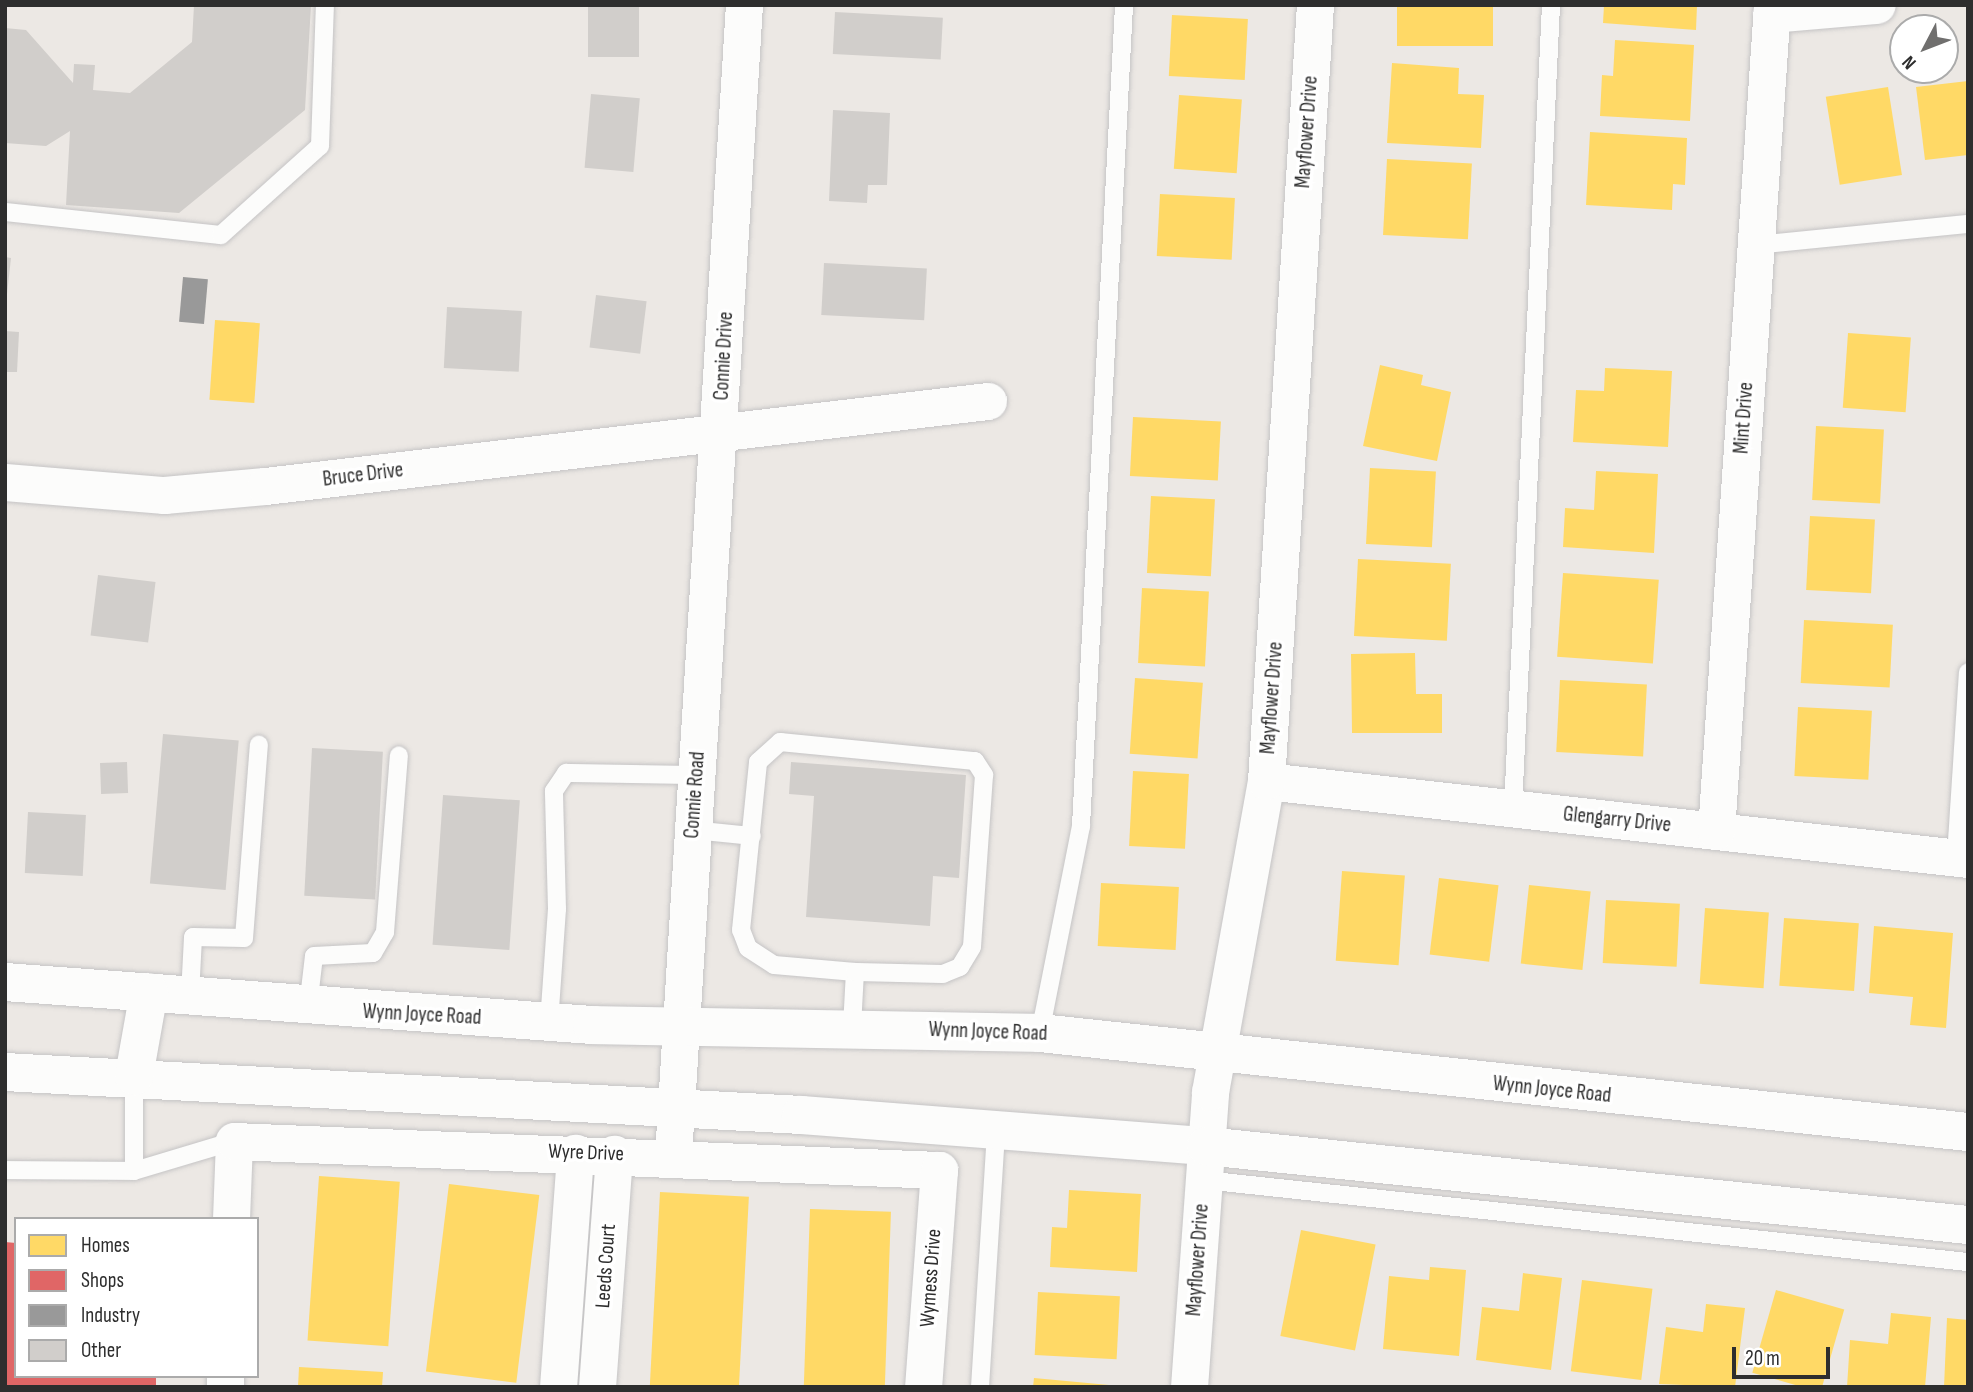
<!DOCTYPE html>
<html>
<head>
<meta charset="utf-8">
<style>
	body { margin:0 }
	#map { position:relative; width:1973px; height:1392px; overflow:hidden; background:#ece8e4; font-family:"Sofia Sans Condensed",sans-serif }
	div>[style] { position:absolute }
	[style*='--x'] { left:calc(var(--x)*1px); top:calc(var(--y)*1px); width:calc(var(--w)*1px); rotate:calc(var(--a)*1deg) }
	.homes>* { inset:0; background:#ffd966; transform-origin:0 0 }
	.shops>* { inset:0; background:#e06666 }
	.industry>* { inset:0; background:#999; transform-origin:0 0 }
	.building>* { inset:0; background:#d1cecb; transform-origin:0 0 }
	.roads { filter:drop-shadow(0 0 2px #c5c4c5) drop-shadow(0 0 2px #c5c4c5) }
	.lane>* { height:18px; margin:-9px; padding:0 9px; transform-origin:9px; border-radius:9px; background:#fcfcfb }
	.street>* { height:37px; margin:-18.5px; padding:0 18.5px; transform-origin:18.5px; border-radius:18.5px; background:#fcfcfb }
	.secondary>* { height:38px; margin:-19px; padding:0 19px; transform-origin:19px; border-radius:19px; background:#fcfcfb }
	span { translate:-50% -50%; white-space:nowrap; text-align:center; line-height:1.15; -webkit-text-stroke:7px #fff; paint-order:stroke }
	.street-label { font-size:21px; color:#2e2e2e }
	.frame { position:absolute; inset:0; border:7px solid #2e2e2e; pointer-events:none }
	.legend { position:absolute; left:14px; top:1217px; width:245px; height:161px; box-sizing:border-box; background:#fff; border:2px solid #ababab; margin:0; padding:9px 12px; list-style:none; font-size:21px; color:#2e2e2e }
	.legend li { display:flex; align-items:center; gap:14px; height:35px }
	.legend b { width:35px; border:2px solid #ababab }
	.north { position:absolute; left:1889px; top:14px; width:70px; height:70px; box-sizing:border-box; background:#fff; border:2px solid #ababab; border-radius:50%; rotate:228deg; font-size:19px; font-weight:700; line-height:28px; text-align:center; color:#2e2e2e }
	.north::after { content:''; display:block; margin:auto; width:24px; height:32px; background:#706f6e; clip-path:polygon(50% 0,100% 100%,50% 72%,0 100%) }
	.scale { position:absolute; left:1732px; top:1347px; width:98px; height:32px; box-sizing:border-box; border:4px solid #2e2e2e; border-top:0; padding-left:9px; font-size:21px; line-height:24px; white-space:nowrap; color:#2e2e2e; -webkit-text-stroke:5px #fff; paint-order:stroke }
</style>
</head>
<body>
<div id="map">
	<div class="homes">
		<i style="left:1397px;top:5px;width:96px;height:41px"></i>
		<i style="clip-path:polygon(1604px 5px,1697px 5px,1696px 30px,1603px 23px)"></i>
		<i style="left:1172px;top:15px;width:76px;height:61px;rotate:3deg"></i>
		<i style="clip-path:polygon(1615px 40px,1694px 45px,1690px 121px,1600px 116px,1602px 75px,1613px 76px)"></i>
		<i style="clip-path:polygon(1392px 63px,1459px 68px,1458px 94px,1484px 95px,1481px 148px,1387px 143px)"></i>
		<i style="clip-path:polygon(1968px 81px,1968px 155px,1925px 160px,1916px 87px)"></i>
		<i style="left:1888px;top:87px;width:89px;height:63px;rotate:81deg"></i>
		<i style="left:1179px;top:95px;width:63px;height:74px;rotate:4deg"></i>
		<i style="clip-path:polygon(1590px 132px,1687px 138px,1685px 185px,1673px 184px,1672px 210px,1586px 205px)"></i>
		<i style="left:1387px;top:159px;width:85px;height:76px;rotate:3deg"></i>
		<i style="left:1160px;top:194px;width:75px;height:62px;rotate:3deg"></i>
		<i style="left:215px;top:320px;width:45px;height:80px;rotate:4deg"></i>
		<i style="left:1848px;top:333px;width:63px;height:75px;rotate:4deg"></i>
		<i style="clip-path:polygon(1380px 365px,1423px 375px,1421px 385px,1451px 392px,1437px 461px,1363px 446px)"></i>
		<i style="clip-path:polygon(1605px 368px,1672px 371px,1668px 447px,1573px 442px,1576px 390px,1604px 391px)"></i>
		<i style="left:1133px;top:417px;width:88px;height:59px;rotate:3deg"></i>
		<i style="left:1816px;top:426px;width:68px;height:74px;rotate:3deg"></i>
		<i style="left:1370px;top:468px;width:66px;height:76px;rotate:3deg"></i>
		<i style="clip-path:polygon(1596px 471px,1658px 474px,1654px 553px,1563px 547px,1565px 508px,1594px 510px)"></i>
		<i style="left:1151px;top:496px;width:64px;height:77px;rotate:3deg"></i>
		<i style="left:1810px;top:516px;width:65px;height:74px;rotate:3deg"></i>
		<i style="left:1358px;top:559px;width:93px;height:77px;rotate:3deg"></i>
		<i style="left:1563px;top:573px;width:96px;height:84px;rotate:4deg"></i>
		<i style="left:1142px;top:588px;width:67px;height:75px;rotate:3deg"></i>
		<i style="left:1804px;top:620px;width:89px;height:63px;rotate:3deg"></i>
		<i style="clip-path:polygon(1415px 653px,1416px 694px,1442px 694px,1442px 733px,1352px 733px,1351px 654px)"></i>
		<i style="left:1135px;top:678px;width:68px;height:76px;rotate:4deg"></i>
		<i style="left:1560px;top:680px;width:87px;height:72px;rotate:3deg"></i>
		<i style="left:1798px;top:707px;width:74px;height:69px;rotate:3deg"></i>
		<i style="left:1133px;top:771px;width:56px;height:75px;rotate:3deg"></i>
		<i style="left:1342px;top:871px;width:63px;height:90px;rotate:4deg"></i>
		<i style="left:1439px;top:878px;width:60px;height:77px;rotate:7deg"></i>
		<i style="left:1101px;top:883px;width:78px;height:63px;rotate:3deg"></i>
		<i style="left:1529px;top:885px;width:62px;height:79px;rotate:6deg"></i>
		<i style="left:1606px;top:900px;width:74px;height:63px;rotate:3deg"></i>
		<i style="left:1705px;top:908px;width:64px;height:76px;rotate:4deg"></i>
		<i style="left:1784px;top:918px;width:75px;height:68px;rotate:4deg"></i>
		<i style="clip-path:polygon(1874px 926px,1953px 933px,1946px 1028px,1910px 1025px,1913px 997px,1869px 993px)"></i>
		<i style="left:319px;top:1176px;width:81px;height:165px;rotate:4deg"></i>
		<i style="left:449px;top:1184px;width:91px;height:189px;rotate:7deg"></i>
		<i style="clip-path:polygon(1069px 1190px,1141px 1194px,1137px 1272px,1050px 1267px,1052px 1227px,1067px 1228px)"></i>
		<i style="left:660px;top:1192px;width:89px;height:195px;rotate:3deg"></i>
		<i style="left:810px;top:1209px;width:81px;height:178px;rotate:2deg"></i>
		<i style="left:1301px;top:1230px;width:76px;height:108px;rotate:11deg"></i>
		<i style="clip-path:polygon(1430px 1267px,1466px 1270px,1459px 1356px,1383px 1349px,1389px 1276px,1429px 1280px)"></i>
		<i style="clip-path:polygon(1523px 1273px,1562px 1278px,1551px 1370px,1476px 1360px,1482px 1307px,1519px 1311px)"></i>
		<i style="left:1582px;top:1280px;width:71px;height:92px;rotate:7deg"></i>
		<i style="left:1776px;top:1290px;width:71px;height:86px;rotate:16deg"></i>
		<i style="left:1038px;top:1292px;width:82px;height:63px;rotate:3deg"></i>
		<i style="clip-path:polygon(1706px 1304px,1745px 1308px,1735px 1387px,1659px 1384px,1666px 1327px,1703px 1332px)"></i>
		<i style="clip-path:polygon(1891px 1313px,1931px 1317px,1925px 1387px,1847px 1387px,1850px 1340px,1888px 1344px)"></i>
		<i style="clip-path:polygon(1947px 1318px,1968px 1320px,1968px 1387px,1944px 1387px)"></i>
		<i style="clip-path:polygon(299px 1367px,383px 1372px,382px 1387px,298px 1387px)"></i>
		<i style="clip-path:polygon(1034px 1378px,1109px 1385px,1109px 1387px,1033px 1387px)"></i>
	</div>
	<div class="shops">
		<i style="clip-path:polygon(5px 1242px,16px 1243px,16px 1376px,156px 1376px,156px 1387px,5px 1387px)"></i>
	</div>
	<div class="industry">
		<i style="left:183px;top:277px;width:25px;height:45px;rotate:5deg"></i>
	</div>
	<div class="building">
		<i style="clip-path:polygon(194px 5px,311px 5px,305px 110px,179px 213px,66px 205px,70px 131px,46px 146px,5px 143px,5px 28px,26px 30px,73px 83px,74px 64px,95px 65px,93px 90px,130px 93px,192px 42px)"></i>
		<i style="left:588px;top:5px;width:51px;height:52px"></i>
		<i style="left:835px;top:12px;width:108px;height:42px;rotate:3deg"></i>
		<i style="left:591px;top:94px;width:49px;height:74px;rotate:5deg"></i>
		<i style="clip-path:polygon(833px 110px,890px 113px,887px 185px,868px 185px,867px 203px,829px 201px)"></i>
		<i style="clip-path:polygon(5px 257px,11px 258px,7px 294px,5px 294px)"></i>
		<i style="left:824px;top:263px;width:103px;height:52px;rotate:3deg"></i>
		<i style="left:596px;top:295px;width:51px;height:53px;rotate:7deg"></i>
		<i style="left:447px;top:307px;width:75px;height:61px;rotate:3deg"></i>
		<i style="clip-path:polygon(5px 331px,19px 332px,17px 372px,5px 372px)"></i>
		<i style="left:98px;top:575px;width:58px;height:61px;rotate:7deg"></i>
		<i style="left:163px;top:734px;width:76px;height:150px;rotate:5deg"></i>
		<i style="left:312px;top:748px;width:71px;height:148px;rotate:3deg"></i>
		<i style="left:127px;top:762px;width:31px;height:27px;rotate:88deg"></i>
		<i style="clip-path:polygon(791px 762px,966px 775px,959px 878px,933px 876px,930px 926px,806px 917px,814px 796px,789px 794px)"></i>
		<i style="left:443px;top:795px;width:77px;height:150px;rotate:4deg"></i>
		<i style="left:28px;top:812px;width:58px;height:61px;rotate:3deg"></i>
	</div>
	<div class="roads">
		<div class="lane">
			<i style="--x:5;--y:212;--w:217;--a:6.1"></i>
			<i style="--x:221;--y:235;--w:133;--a:-42"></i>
			<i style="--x:320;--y:146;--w:141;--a:-88"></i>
			<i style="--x:1756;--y:245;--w:213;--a:-5.7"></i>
			<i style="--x:1513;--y:808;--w:804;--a:-87.29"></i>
			<i style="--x:693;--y:830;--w:59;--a:5.8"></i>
			<i style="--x:1956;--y:857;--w:185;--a:-86.3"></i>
			<i style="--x:190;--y:995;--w:58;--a:-87"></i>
			<i style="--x:193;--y:937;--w:51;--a:1.1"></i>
			<i style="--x:244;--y:938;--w:194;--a:-85.6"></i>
			<i style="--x:308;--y:1007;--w:51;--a:-83.3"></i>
			<i style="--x:314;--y:956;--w:59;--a:-2.9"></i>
			<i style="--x:373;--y:953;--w:24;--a:-60"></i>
			<i style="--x:385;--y:932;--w:177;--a:-85.5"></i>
			<i style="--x:549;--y:1023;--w:114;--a:-86"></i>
			<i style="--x:557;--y:909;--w:118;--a:-91.5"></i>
			<i style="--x:554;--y:791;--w:22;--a:-56"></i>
			<i style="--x:566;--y:773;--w:131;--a:0.9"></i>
			<i style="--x:852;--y:1027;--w:55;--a:-86.9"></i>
			<i style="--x:855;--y:972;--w:81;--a:-175.1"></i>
			<i style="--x:774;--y:965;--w:31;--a:-147"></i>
			<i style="--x:748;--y:948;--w:19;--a:-111"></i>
			<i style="--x:741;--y:930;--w:169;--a:-84.2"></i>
			<i style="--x:758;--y:762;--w:30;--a:-42"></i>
			<i style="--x:780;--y:742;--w:196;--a:5.6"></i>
			<i style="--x:975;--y:761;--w:17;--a:57"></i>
			<i style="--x:984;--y:775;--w:172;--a:94"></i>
			<i style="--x:972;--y:947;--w:23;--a:121"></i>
			<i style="--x:960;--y:967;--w:18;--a:158"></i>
			<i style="--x:943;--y:974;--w:88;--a:-178.7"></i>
			<i style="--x:1040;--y:1033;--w:211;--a:-78.8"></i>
			<i style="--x:1081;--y:826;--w:822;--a:-87"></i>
			<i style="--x:5;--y:1170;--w:129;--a:0.4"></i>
			<i style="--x:134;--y:1171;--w:95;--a:-90"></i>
			<i style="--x:134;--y:1171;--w:104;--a:-16.7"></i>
			<i style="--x:1204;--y:1180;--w:768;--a:6.13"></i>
			<i style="--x:980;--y:1387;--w:256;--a:-86.4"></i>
		</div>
		<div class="street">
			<i style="--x:1771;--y:14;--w:106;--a:-4.9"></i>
			<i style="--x:5;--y:482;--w:160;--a:4.7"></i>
			<i style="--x:164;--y:495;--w:101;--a:-5.1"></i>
			<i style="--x:265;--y:486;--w:728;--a:-6.71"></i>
			<i style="--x:1266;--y:781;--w:706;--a:6.34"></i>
			<i style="--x:1716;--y:831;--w:828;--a:-86.12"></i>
			<i style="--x:673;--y:1155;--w:1152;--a:-86.47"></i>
			<i style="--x:231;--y:1219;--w:78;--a:-87.8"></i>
			<i style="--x:234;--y:1141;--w:706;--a:2.36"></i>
			<i style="--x:939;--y:1170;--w:218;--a:94.2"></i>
			<i style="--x:225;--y:1387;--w:11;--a:-90"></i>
			<i style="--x:558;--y:1387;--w:235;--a:-85.8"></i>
			<i style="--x:597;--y:1387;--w:234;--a:-85.8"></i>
			<i style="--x:1189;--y:1387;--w:296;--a:-85.9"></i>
			<i style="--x:1210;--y:1092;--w:316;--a:-79.8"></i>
			<i style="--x:1266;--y:781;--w:778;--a:-86.39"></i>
		</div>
		<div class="secondary">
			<i style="--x:5;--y:982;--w:589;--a:4.19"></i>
			<i style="--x:592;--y:1025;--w:448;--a:1"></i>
			<i style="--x:1040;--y:1033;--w:933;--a:6.09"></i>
			<i style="--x:5;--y:1072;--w:797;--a:3.09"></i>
			<i style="--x:801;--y:1115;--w:406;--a:4.4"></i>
			<i style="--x:1206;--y:1146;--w:766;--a:5.92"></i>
			<i style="--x:134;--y:1076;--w:85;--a:-79.9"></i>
		</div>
	</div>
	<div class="street-label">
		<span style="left:1307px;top:132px;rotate:-86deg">Mayflower Drive</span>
		<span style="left:724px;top:356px;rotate:-87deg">Connie Drive</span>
		<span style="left:1744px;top:418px;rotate:-86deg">Mint Drive</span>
		<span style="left:363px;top:475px;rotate:-7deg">Bruce Drive</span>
		<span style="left:1272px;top:698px;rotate:-86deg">Mayflower Drive</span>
		<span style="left:695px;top:795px;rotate:-86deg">Connie Road</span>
		<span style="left:1617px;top:820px;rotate:6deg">Glengarry Drive</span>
		<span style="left:422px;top:1015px;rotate:3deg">Wynn Joyce Road</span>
		<span style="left:988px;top:1032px;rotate:2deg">Wynn Joyce Road</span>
		<span style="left:1552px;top:1090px;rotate:6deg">Wynn Joyce Road</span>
		<span style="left:586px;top:1153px;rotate:2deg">Wyre Drive</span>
		<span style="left:1198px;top:1260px;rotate:-86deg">Mayflower Drive</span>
		<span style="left:606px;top:1266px;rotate:-86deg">Leeds Court</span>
		<span style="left:931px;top:1278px;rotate:-86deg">Wymess Drive</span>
	</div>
	<div class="frame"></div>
	<ul class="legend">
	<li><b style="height:19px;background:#ffd966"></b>Homes</li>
	<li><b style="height:19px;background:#e06666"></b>Shops</li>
	<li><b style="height:19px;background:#999"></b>Industry</li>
	<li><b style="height:19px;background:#d1cecb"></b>Other</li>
	</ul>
	<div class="north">N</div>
	<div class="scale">20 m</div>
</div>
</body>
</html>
